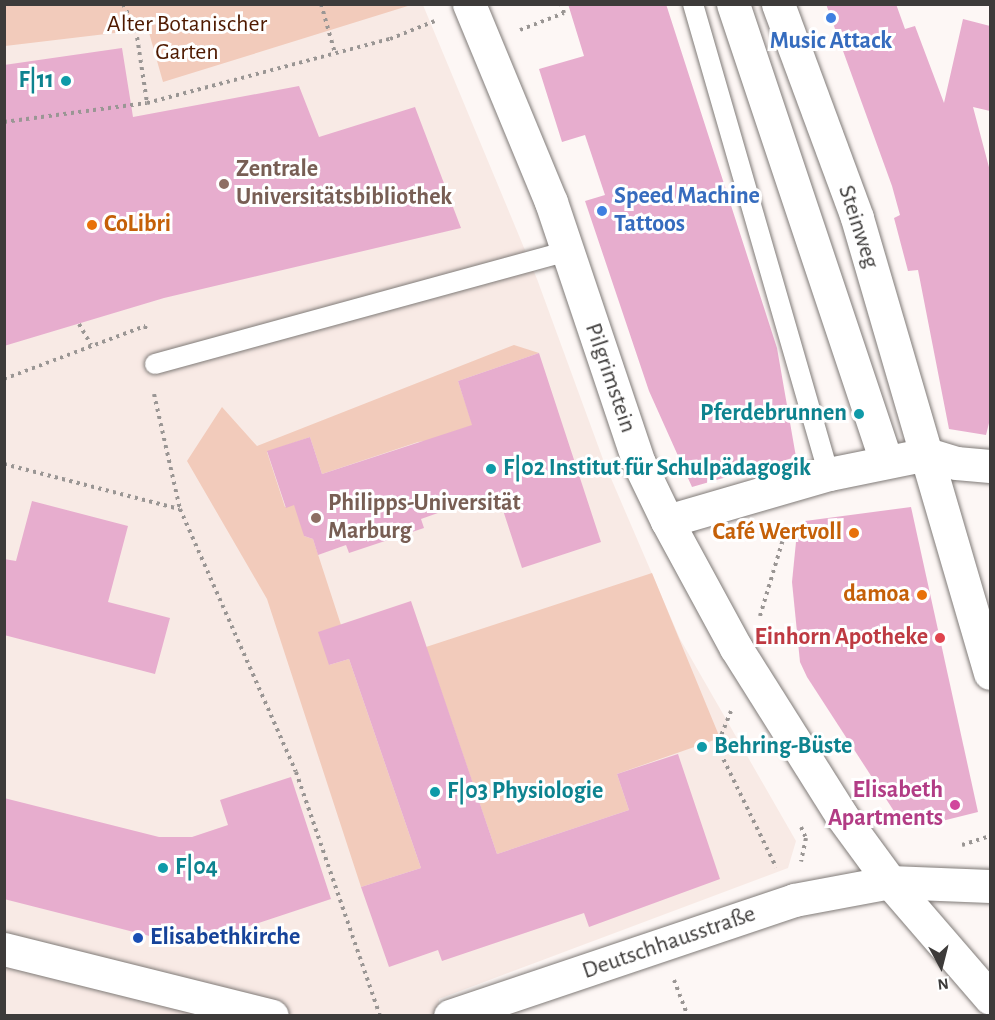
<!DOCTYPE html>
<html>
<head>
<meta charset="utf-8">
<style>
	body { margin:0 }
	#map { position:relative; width:995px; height:1020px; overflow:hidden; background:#fdf7f5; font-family:"Alegreya Sans",sans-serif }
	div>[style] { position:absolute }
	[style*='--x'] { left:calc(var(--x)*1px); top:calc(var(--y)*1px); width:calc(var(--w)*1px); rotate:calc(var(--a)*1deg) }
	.built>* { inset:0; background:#f8eae5 }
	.green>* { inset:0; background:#f2cbbb }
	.building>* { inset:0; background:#e7adce }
	.path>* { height:4px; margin-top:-2px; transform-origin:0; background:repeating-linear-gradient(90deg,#9a9694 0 3px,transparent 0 7.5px) }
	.roads { filter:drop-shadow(0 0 2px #807b78) drop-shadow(0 0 2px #807b78) }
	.lane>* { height:20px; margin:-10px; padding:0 10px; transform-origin:10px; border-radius:10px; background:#fff }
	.street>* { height:33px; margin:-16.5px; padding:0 16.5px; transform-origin:16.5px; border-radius:16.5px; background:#fff }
	.secondary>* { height:33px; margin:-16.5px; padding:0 16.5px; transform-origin:16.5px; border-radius:16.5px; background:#fff }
	.dots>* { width:16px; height:16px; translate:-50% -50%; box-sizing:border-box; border:3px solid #fff; border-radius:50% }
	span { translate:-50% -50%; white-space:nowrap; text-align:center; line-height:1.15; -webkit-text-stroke:6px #fff; paint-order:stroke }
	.park-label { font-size:24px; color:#4f1a01 }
	.shop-label { font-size:24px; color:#366cbe; font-weight:700 }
	.left { translate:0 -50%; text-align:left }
	.culture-label { font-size:24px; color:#0d838f; font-weight:700 }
	.right { translate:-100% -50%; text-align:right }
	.education-label { font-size:24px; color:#785e54; font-weight:700 }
	.food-label { font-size:24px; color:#c56008; font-weight:700 }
	.street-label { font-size:24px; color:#3d3b3a }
	.health-label { font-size:24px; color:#be3a42; font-weight:700 }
	.hotel-label { font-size:24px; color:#b23c85; font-weight:700 }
	.transit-label { font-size:24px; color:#164399; font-weight:700 }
	.frame { position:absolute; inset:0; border:6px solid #3d3b3a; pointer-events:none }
	.north { position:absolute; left:911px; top:936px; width:60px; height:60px; -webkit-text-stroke:4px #fff; paint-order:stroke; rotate:173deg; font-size:16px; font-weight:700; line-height:24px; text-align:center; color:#3d3b3a }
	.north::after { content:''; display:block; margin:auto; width:21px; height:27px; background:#3d3b3a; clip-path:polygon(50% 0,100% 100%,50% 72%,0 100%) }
</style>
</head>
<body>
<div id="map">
	<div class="built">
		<i style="clip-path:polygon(5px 5px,423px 5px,537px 279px,604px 462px,680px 639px,796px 841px,788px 868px,439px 999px,438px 1015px,5px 1016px)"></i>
	</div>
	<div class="green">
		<i style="clip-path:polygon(4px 5px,5px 4px,411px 5px,163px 82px,148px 29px,5px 46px)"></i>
		<i style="clip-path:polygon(514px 345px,539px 353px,458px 381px,476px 435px,418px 442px,322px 474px,310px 437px,267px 452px,285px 507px,302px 502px,304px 536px,313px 539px,341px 625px,329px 665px,349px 659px,421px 868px,361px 887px,267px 599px,187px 461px,222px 407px,257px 446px)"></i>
		<i style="clip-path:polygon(652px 573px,720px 738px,617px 774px,629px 810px,497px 854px,426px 647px)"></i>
	</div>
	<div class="building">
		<i style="clip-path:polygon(568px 4px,666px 4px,777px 348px,796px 457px,692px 487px,649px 391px,585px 201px,605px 195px,585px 135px,562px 142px,539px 69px,584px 56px)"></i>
		<i style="clip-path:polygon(826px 4px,896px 4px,905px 29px,915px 26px,944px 103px,963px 19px,990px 26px,990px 111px,973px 107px,990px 171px,990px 419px,986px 435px,949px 429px,918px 270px,908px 271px,894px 218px,900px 215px,892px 186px)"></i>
		<i style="clip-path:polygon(122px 48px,133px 117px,299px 86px,319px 137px,415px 107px,461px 228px,164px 298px,4px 346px,4px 65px)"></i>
		<i style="clip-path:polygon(539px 353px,601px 542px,522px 568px,497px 492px,421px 519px,424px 528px,349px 553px,346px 545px,318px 555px,313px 539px,304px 536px,294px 505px,286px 508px,267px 451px,310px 437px,322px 474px,472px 425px,458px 381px)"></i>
		<i style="clip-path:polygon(32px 501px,128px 526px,108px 602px,170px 618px,155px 674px,4px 635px,4px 559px,16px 561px)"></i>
		<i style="clip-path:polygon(911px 507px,978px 812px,914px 828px,901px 822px,807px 677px,800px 662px,792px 582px,797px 532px,805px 521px)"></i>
		<i style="clip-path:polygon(411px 601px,497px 854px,629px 810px,617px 774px,678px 754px,720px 879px,589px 927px,584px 913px,442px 961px,438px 950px,389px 967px,361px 887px,421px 868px,349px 659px,329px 665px,318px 632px)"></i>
		<i style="clip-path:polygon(291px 777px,331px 899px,189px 946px,4px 899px,4px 798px,159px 837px,192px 837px,228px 825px,220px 800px)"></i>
	</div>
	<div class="path">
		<i style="--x:123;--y:4;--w:29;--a:63"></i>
		<i style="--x:136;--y:30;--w:74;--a:81.4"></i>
		<i style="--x:321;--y:4;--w:51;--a:74.1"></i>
		<i style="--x:520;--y:30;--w:47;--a:-21.1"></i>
		<i style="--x:564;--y:13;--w:9;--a:-108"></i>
		<i style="--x:4;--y:122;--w:144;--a:-7.6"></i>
		<i style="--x:147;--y:103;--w:251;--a:-14.8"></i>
		<i style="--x:390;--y:39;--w:48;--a:-21.8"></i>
		<i style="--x:79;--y:324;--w:24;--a:60"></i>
		<i style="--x:4;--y:379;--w:151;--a:-20.6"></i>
		<i style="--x:145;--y:326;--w:7;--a:74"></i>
		<i style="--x:154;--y:394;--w:118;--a:77.3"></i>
		<i style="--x:180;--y:509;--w:287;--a:66.2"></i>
		<i style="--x:296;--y:772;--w:258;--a:71"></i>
		<i style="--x:4;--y:464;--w:181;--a:14.4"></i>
		<i style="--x:760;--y:616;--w:94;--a:-73.3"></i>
		<i style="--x:731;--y:711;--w:38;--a:112"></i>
		<i style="--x:717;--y:746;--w:135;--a:64"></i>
		<i style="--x:801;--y:827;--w:12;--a:66"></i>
		<i style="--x:806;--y:838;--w:24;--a:102"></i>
		<i style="--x:962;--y:845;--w:29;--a:-18"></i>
		<i style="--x:674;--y:980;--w:39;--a:69"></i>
	</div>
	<div class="roads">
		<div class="lane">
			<i style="--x:693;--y:4;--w:489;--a:73.9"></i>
			<i style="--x:155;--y:364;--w:427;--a:-15.3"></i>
		</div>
		<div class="street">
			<i style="--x:733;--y:4;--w:482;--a:71.5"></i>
			<i style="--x:778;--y:4;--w:228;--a:69.7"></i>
			<i style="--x:857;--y:218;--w:474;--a:73.7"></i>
			<i style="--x:667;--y:521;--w:169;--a:-16.2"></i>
			<i style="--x:829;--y:474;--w:100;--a:-11.5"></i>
			<i style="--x:927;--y:454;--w:30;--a:17"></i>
			<i style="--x:956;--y:463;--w:34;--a:5"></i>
		</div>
		<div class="secondary">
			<i style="--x:469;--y:4;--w:214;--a:67.5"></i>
			<i style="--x:551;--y:202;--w:275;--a:71.4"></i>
			<i style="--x:639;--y:463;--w:64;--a:64.2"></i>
			<i style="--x:667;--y:521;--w:145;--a:61.5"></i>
			<i style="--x:736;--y:648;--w:197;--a:57.8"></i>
			<i style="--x:841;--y:815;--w:83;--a:53.8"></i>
			<i style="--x:890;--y:882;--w:153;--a:49.2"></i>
			<i style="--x:4;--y:949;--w:276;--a:14"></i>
			<i style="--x:450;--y:1016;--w:363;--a:-18.6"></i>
			<i style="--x:794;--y:900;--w:98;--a:-10.6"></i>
			<i style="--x:890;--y:882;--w:100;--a:2.3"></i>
		</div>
	</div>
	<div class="dots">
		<i style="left:831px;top:18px;background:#3f7fe0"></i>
		<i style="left:66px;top:81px;background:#0f9aa8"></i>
		<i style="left:224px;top:184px;background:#8d6e63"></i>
		<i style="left:602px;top:211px;background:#3f7fe0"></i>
		<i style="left:92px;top:225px;background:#e8710a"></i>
		<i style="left:859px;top:414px;background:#0f9aa8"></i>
		<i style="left:491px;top:469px;background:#0f9aa8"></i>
		<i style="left:316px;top:518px;background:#8d6e63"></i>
		<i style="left:854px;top:533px;background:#e8710a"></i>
		<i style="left:922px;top:595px;background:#e8710a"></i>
		<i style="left:940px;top:638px;background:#e0444e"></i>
		<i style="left:702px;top:747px;background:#0f9aa8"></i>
		<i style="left:435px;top:792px;background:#0f9aa8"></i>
		<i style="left:955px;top:805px;background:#d1479c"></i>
		<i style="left:163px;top:868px;background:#0f9aa8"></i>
		<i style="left:138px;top:938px;background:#1a4fb4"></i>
	</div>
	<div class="park-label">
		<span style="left:187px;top:39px">Alter Botanischer<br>Garten</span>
	</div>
	<div class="shop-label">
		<span style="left:831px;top:42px">Music Attack</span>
		<span class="left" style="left:614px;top:211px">Speed Machine<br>Tattoos</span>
	</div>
	<div class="culture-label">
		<span class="right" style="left:54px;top:81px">F|11</span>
		<span class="right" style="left:847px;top:414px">Pferdebrunnen</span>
		<span class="left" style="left:503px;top:469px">F|02 Institut für Schulpädagogik</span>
		<span class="left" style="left:714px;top:747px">Behring-Büste</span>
		<span class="left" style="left:447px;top:792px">F|03 Physiologie</span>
		<span class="left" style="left:175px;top:868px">F|04</span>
	</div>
	<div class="education-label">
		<span class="left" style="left:236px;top:184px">Zentrale<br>Universitätsbibliothek</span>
		<span class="left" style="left:328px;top:518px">Philipps-Universität<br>Marburg</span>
	</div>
	<div class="food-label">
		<span class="left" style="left:104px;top:225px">CoLibri</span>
		<span class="right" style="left:842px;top:533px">Café Wertvoll</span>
		<span class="right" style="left:910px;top:595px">damoa</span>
	</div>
	<div class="street-label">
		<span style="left:858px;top:227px;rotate:72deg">Steinweg</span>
		<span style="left:610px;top:378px;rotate:71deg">Pilgrimstein</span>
		<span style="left:669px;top:943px;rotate:-19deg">Deutschhausstraße</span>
	</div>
	<div class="health-label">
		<span class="right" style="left:928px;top:638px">Einhorn Apotheke</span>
	</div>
	<div class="hotel-label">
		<span class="right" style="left:943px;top:805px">Elisabeth<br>Apartments</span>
	</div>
	<div class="transit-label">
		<span class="left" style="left:150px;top:938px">Elisabethkirche</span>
	</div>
	<div class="frame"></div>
	<div class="north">N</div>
</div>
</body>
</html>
